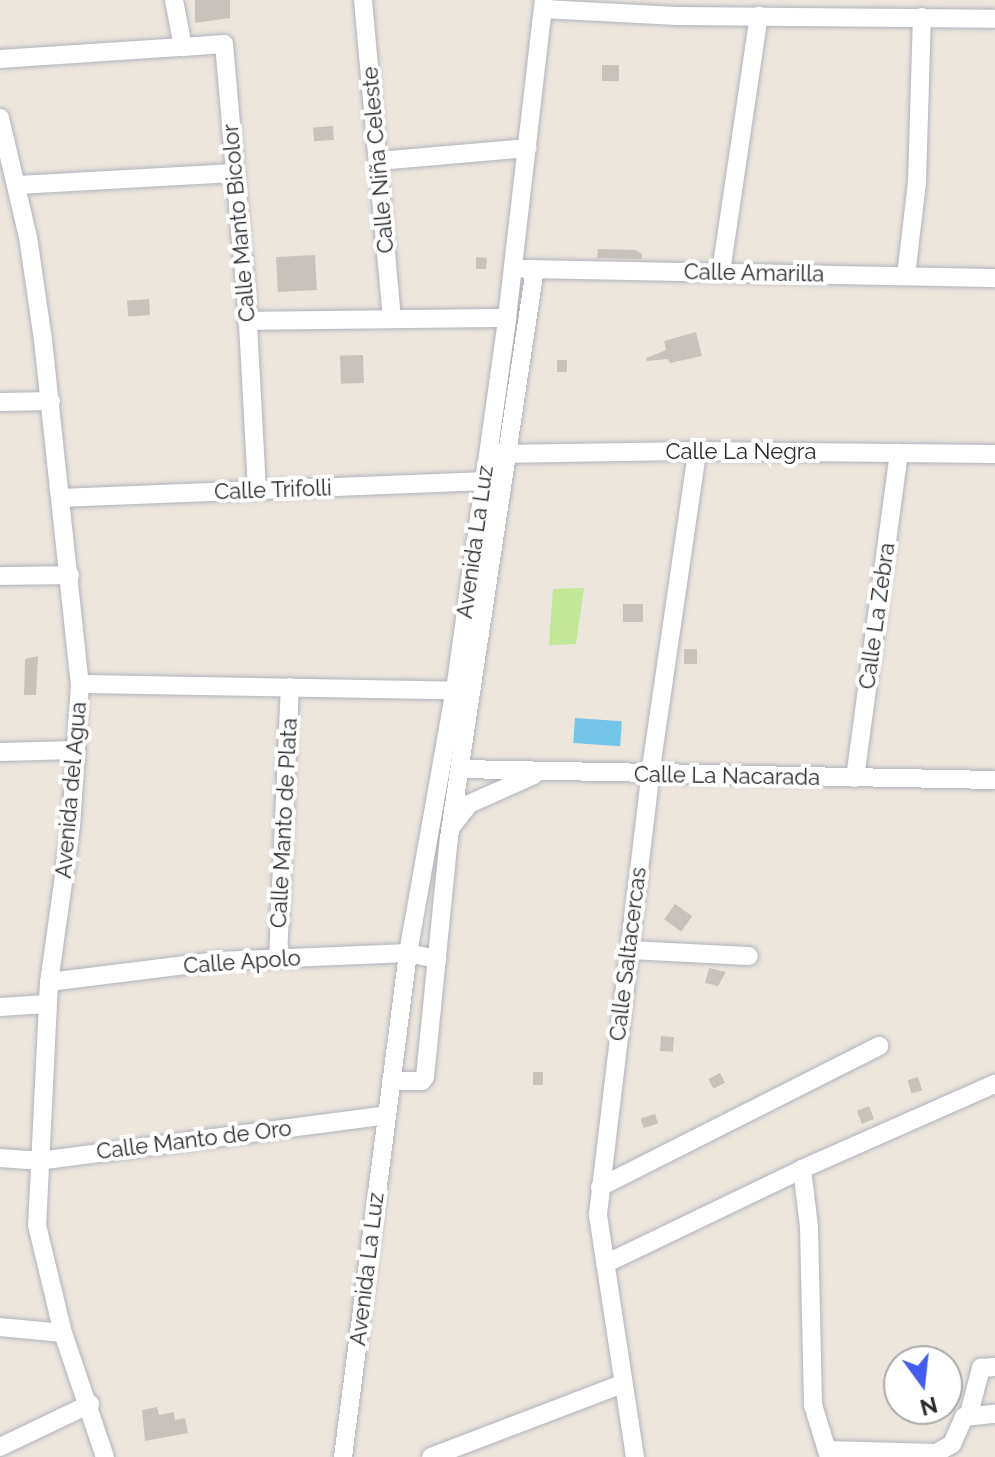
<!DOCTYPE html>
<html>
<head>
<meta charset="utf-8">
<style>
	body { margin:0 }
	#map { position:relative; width:995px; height:1457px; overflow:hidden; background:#ece6dd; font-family:Raleway,sans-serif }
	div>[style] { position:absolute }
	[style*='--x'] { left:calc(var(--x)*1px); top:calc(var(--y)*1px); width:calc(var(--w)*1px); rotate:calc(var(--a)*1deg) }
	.pitch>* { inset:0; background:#c1e797 }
	.water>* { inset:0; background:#74c5ea; transform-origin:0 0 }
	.building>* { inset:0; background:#c7c3bc; transform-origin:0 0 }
	.roads { filter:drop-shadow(0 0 2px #b0b2bd) drop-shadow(0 0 2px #b0b2bd) }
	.minor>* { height:18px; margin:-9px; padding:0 9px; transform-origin:9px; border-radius:9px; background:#fff }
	span { translate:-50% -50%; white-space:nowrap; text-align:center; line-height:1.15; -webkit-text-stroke:8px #fff; paint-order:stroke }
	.street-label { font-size:22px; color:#2a2a2a }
	.north { position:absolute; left:883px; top:1345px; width:80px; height:80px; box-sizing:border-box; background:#fff; border:2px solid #aaa; border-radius:50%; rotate:165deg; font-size:22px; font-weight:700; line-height:32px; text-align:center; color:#2a2a2a }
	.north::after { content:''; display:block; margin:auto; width:28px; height:36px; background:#435bf2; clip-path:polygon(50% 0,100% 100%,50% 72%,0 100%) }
</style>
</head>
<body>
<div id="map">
	<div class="pitch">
		<i style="clip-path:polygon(584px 588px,576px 644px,549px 645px,553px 589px)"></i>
	</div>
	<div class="water">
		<i style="left:575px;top:718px;width:47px;height:25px;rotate:4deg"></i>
	</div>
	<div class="building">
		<i style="clip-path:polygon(195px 0,230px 0,230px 18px,195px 23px)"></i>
		<i style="left:602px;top:65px;width:17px;height:16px"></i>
		<i style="left:333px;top:126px;width:14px;height:20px;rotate:86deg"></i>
		<i style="clip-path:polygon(598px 249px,636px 250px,642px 254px,641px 259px,597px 258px)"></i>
		<i style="left:315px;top:255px;width:35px;height:39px;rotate:87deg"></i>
		<i style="clip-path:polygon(476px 257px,487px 258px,486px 269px,476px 269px)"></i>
		<i style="left:149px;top:299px;width:16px;height:22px;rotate:86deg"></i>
		<i style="clip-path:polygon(696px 332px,702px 356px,670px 363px,668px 359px,647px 361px,646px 358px,666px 350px,664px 341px)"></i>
		<i style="left:363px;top:355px;width:28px;height:23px;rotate:88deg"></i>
		<i style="left:557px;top:360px;width:10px;height:12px"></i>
		<i style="left:623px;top:604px;width:20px;height:18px"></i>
		<i style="left:684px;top:649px;width:13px;height:15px"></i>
		<i style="clip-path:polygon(38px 656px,36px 695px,24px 695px,25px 659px)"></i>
		<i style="left:675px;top:904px;width:21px;height:19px;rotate:35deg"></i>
		<i style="clip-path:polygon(709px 968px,726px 972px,718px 986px,705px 983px)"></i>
		<i style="left:661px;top:1036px;width:13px;height:15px;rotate:4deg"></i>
		<i style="left:533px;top:1072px;width:10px;height:13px"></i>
		<i style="left:720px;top:1073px;width:11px;height:13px;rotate:63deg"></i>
		<i style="left:918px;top:1077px;width:14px;height:11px;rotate:73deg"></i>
		<i style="left:869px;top:1106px;width:14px;height:13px;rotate:69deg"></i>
		<i style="left:655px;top:1114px;width:10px;height:15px;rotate:73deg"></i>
		<i style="clip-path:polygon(157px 1407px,159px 1415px,174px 1412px,175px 1420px,185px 1418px,188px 1433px,145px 1441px,142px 1410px)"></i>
	</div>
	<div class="roads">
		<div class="minor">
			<i style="--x:174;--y:0;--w:48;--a:79.2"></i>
			<i style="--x:183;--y:47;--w:41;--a:-4.2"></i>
			<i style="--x:224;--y:44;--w:262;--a:85"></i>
			<i style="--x:247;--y:305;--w:186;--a:86.9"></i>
			<i style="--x:363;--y:0;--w:320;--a:84.8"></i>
			<i style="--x:543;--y:9;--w:134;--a:3"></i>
			<i style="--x:677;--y:16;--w:318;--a:0.5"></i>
			<i style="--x:0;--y:59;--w:183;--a:-3.8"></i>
			<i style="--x:0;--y:118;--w:122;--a:76.8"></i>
			<i style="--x:28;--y:237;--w:104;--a:81.7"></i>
			<i style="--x:43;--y:340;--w:346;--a:83.9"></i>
			<i style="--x:80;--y:684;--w:142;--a:93.6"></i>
			<i style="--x:71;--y:826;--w:158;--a:98"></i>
			<i style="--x:49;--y:982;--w:243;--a:92.8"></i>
			<i style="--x:37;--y:1225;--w:111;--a:76.5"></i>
			<i style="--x:63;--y:1333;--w:131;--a:71.3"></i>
			<i style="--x:379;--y:161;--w:149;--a:-5"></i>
			<i style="--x:18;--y:185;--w:216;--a:-3.2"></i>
			<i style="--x:524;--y:269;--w:471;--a:1.1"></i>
			<i style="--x:721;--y:272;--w:259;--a:-81.6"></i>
			<i style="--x:906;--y:276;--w:94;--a:-83.3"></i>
			<i style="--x:917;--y:183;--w:166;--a:-88.3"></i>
			<i style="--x:247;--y:321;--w:260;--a:-0.7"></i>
			<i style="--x:0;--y:402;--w:51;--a:-1.1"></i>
			<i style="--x:498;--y:454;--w:199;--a:-0.9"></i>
			<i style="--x:697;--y:451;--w:298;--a:0.6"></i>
			<i style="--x:62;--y:498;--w:422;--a:-2.3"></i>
			<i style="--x:0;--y:576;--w:70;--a:-0.8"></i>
			<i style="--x:80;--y:684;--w:385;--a:1"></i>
			<i style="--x:0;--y:752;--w:76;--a:-1.5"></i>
			<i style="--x:460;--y:769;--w:535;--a:1.18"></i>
			<i style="--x:855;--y:778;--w:328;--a:-82.3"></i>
			<i style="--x:452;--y:826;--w:28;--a:-52"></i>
			<i style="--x:469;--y:804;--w:71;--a:-24"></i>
			<i style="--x:629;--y:950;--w:120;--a:2.9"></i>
			<i style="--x:278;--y:959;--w:272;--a:-87.5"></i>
			<i style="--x:49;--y:982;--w:170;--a:-7.1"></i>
			<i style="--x:218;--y:961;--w:190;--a:-2.4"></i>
			<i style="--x:408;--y:953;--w:30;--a:12"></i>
			<i style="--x:0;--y:1007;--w:47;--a:-3.7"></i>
			<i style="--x:391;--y:1081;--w:31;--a:0"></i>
			<i style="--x:422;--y:1081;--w:5;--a:-53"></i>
			<i style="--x:425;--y:1077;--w:240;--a:-84.3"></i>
			<i style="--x:449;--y:838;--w:575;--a:-81.41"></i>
			<i style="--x:0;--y:1158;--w:39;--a:4"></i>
			<i style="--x:39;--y:1161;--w:351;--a:-7.5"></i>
			<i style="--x:802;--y:1169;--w:58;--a:83.1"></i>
			<i style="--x:809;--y:1227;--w:178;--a:88.7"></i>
			<i style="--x:813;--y:1405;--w:54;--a:72.9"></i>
			<i style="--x:600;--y:1187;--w:313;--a:-26.8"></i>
			<i style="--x:605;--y:1264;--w:219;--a:-25.7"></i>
			<i style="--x:802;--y:1169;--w:211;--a:-23.8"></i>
			<i style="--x:0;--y:1327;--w:63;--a:5.4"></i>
			<i style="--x:969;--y:1414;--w:48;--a:-75.4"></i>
			<i style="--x:981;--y:1368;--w:14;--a:-4"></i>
			<i style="--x:0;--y:1447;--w:100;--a:-25.5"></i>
			<i style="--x:827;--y:1450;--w:109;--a:1.6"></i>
			<i style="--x:936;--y:1453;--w:18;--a:-29"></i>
			<i style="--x:952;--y:1444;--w:30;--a:-66"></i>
			<i style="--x:964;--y:1417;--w:31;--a:-6"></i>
			<i style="--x:343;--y:1457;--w:508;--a:-82.65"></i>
			<i style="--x:408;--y:953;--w:267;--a:-79.9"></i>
			<i style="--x:455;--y:690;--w:376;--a:-82"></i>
			<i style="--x:507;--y:318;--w:320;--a:-83.4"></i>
			<i style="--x:431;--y:1457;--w:204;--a:-20.9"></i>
			<i style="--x:635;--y:1457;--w:246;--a:-98.7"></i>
			<i style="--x:598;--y:1214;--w:442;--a:-83.2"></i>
			<i style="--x:650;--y:775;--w:327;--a:-81.7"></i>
		</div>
	</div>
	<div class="street-label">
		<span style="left:378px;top:160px;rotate:-95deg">Calle Niña Celeste</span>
		<span style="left:239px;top:223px;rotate:-95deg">Calle Manto Bicolor</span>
		<span style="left:754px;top:273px;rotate:1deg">Calle Amarilla</span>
		<span style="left:741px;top:452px">Calle La Negra</span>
		<span style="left:273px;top:490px;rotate:-2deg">Calle Trifolli</span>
		<span style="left:475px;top:542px;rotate:-82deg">Avenida La Luz</span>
		<span style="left:877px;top:616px;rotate:-82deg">Calle La Zebra</span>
		<span style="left:727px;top:776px;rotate:1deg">Calle La Nacarada</span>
		<span style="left:71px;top:790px;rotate:-85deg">Avenida del Agua</span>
		<span style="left:284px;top:823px;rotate:-87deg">Calle Manto de Plata</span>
		<span style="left:628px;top:954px;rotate:-83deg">Calle Saltacercas</span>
		<span style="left:242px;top:962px;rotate:-4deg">Calle Apolo</span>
		<span style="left:194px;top:1140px;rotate:-7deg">Calle Manto de Oro</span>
		<span style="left:367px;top:1269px;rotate:-83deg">Avenida La Luz</span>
	</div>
	<div class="north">N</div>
</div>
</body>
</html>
